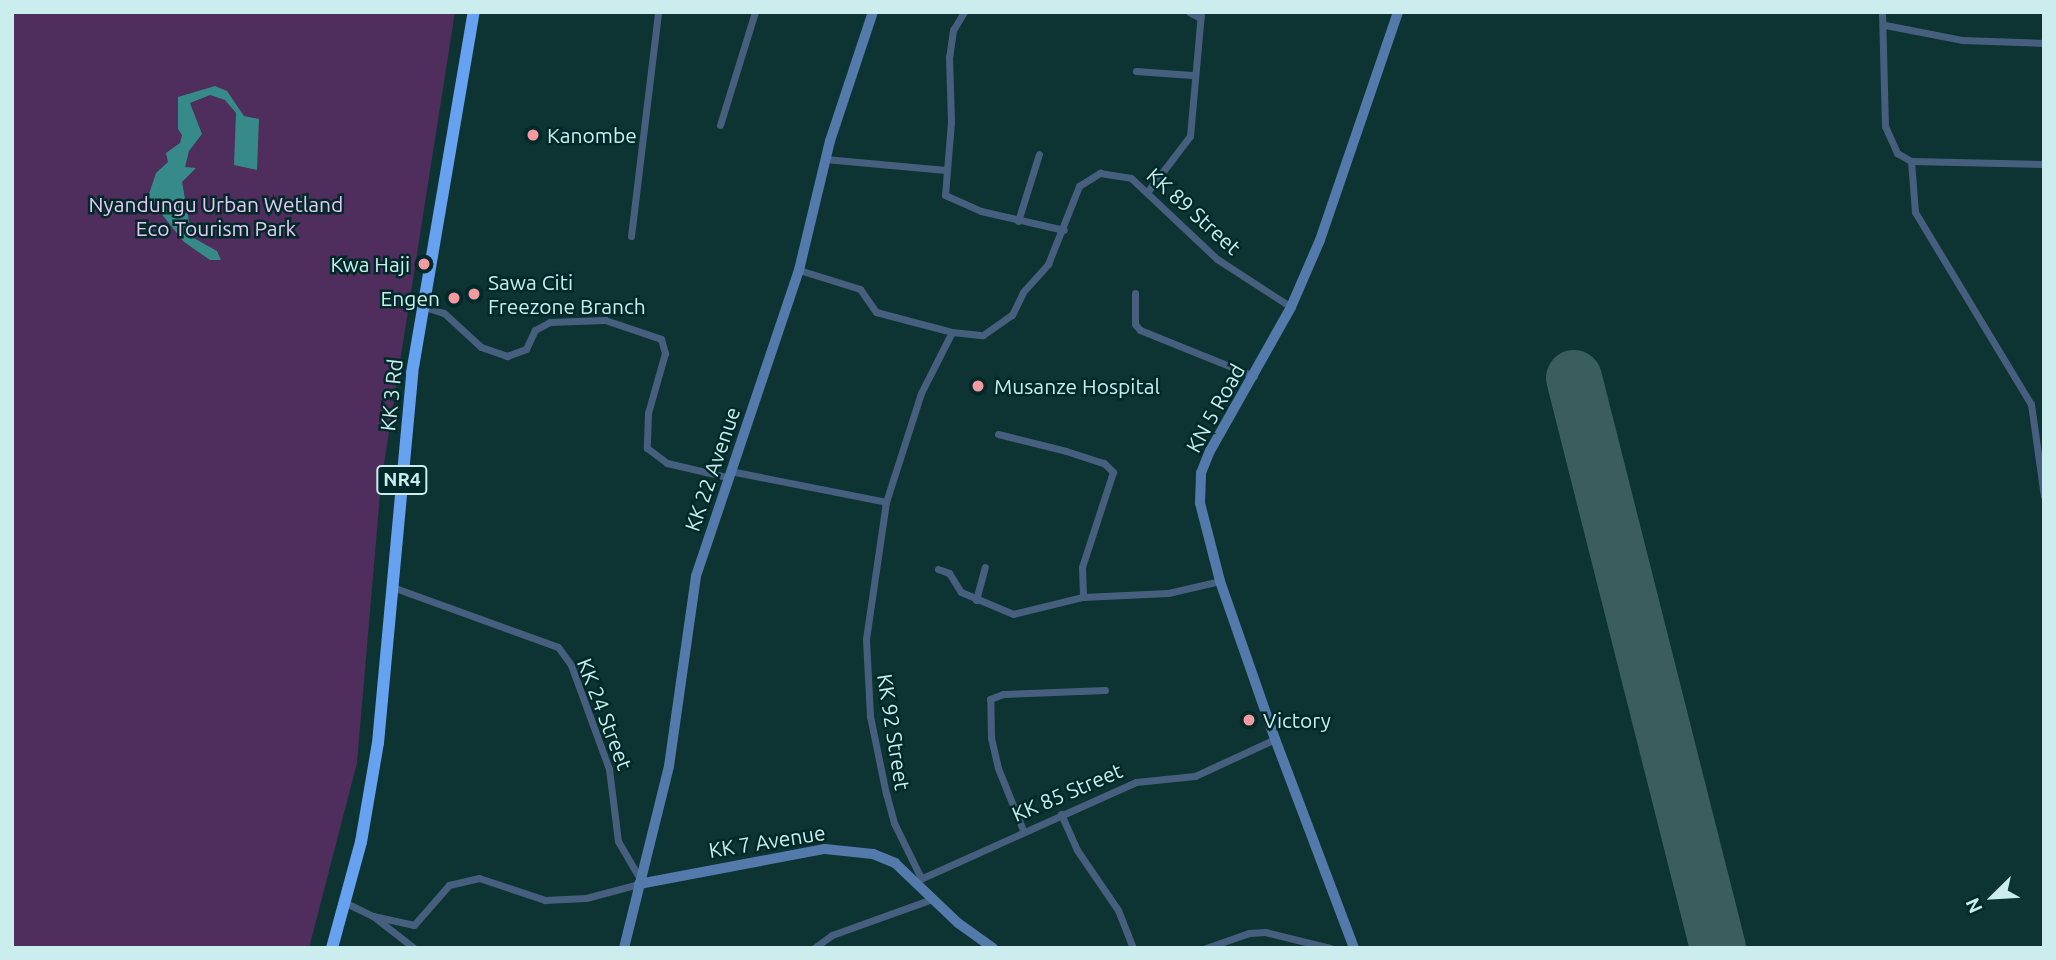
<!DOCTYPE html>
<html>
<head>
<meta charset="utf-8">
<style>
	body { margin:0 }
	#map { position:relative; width:2056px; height:960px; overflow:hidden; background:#0e3333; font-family:Ubuntu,sans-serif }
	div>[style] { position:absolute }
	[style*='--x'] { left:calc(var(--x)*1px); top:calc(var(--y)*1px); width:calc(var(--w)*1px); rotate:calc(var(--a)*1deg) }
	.green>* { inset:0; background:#4f2d5c }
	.water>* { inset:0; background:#378a8a }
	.runway>* { height:56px; margin:-28px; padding:0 28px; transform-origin:28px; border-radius:28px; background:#3a5e5e }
	.street>* { height:7px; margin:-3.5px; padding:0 3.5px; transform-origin:3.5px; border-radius:3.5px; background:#475f7e }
	.secondary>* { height:10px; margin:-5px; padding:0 5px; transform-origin:5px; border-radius:5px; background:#547aac }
	.highway>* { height:12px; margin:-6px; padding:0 6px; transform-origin:6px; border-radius:6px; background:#66a2f0 }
	.dots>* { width:19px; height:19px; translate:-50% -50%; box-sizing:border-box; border:4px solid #022929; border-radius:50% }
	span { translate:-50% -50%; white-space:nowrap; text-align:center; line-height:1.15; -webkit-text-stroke:5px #022929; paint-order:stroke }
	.shield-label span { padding:2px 5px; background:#022929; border:2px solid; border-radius:5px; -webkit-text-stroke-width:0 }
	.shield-label { font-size:19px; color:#cceded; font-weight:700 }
	.poi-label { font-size:21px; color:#cceded }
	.left { translate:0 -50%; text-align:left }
	.right { translate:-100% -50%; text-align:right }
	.park-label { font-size:21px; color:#e6c9f3 }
	.street-label { font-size:21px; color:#cceded }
	.frame { position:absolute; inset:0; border:14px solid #cceded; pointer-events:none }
	.north { position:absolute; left:1958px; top:862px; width:70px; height:70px; -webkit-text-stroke:5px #022929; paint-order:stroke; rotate:246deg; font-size:19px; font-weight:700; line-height:28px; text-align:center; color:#cceded }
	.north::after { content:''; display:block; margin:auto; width:24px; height:32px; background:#cceded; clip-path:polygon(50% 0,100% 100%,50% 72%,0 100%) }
</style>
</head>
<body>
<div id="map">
	<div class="green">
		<i style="clip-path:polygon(12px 12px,455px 12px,381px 483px,357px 763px,309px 948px,12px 948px)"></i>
	</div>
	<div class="water">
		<i style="clip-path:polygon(215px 86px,227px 91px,244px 116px,259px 119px,257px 170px,234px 165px,236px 113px,225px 100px,210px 95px,190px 103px,202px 134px,189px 151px,185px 167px,196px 168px,182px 182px,192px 237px,217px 251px,221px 260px,210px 260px,184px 242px,148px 197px,156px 173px,168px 162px,166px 153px,180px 143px,182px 135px,178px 129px,178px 97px)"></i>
	</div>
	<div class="runway">
		<i style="--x:1574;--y:378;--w:588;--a:75.82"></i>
	</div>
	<div class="street">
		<i style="--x:964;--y:12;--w:21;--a:121"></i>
		<i style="--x:953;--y:30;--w:27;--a:98"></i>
		<i style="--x:949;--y:57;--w:65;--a:88.2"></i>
		<i style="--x:951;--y:122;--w:73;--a:94.7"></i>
		<i style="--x:945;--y:195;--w:39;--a:24"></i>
		<i style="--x:981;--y:211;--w:85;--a:12.9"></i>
		<i style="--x:1189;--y:12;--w:13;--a:29"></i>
		<i style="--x:1882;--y:12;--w:114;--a:88.5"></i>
		<i style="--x:1885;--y:126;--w:30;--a:66"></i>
		<i style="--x:1897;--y:153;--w:16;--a:30"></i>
		<i style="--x:1911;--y:161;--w:133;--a:1.3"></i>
		<i style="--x:1885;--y:25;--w:78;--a:11"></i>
		<i style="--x:1962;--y:40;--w:82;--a:2.1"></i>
		<i style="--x:1136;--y:71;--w:56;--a:4.1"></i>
		<i style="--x:720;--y:125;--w:118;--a:-72.8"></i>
		<i style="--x:825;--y:159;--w:121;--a:5.2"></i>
		<i style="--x:1911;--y:161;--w:51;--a:85.5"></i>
		<i style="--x:1915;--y:212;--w:224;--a:58.9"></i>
		<i style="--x:2031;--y:404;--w:93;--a:82"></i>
		<i style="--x:1148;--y:191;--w:69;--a:-52.6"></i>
		<i style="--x:1190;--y:136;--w:124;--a:-84.9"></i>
		<i style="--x:1018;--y:221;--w:70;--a:-72.6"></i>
		<i style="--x:631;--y:236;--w:226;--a:-83.1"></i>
		<i style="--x:799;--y:270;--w:64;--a:17.3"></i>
		<i style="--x:860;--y:289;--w:28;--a:55"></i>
		<i style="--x:876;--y:312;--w:79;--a:14.7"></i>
		<i style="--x:1135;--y:293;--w:31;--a:90"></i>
		<i style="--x:1135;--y:324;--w:8;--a:50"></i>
		<i style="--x:1140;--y:330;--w:123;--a:22"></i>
		<i style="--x:422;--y:306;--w:23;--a:18"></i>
		<i style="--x:444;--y:313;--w:50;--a:42.6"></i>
		<i style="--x:481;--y:347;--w:28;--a:19"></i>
		<i style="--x:507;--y:356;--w:20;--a:-20"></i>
		<i style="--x:526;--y:349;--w:21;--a:-65"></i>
		<i style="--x:535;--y:330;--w:17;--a:-28"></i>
		<i style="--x:550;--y:322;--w:55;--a:-2.1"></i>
		<i style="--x:605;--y:320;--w:59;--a:18.7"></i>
		<i style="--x:661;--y:339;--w:15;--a:74"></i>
		<i style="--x:665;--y:353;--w:62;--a:105.8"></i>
		<i style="--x:648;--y:413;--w:35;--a:92"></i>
		<i style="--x:647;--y:448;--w:25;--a:37"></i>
		<i style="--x:667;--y:463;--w:62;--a:13.1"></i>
		<i style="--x:998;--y:434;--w:70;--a:14"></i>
		<i style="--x:1066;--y:451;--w:40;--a:18"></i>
		<i style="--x:1104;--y:463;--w:13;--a:45"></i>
		<i style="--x:1113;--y:472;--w:100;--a:108.1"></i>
		<i style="--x:1082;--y:567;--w:30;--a:88"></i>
		<i style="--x:1083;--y:597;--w:85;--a:-2.7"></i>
		<i style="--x:1168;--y:593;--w:53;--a:-13"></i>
		<i style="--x:735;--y:472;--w:154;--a:11.2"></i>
		<i style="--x:938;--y:569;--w:12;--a:20"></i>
		<i style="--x:949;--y:573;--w:22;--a:58"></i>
		<i style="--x:961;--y:592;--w:56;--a:22.9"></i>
		<i style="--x:1013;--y:614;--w:72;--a:-13.7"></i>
		<i style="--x:395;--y:588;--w:173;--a:19.9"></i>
		<i style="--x:558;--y:647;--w:22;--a:54"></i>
		<i style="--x:571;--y:665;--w:111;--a:69.9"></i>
		<i style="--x:609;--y:769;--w:73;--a:82.9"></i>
		<i style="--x:618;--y:841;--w:44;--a:59.9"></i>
		<i style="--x:976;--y:600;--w:34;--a:-75"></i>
		<i style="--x:1061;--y:814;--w:39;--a:66"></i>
		<i style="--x:1077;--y:850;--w:73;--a:55.7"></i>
		<i style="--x:1118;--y:910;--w:41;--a:68.5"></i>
		<i style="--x:1023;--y:830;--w:67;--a:-112"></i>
		<i style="--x:998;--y:768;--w:31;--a:-103"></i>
		<i style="--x:991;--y:738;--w:39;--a:-91"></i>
		<i style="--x:990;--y:699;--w:14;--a:-21"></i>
		<i style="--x:1003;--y:694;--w:102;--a:-2.2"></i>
		<i style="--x:921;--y:878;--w:61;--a:-116.1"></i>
		<i style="--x:894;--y:823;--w:30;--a:-105"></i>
		<i style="--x:886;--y:794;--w:80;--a:-101.6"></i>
		<i style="--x:870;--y:716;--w:77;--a:-93"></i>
		<i style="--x:866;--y:639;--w:138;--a:-81.7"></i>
		<i style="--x:886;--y:502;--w:114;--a:-72.2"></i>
		<i style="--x:921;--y:393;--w:68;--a:-63.1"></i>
		<i style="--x:952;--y:332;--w:31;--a:6"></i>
		<i style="--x:983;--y:335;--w:35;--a:-35"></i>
		<i style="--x:1012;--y:315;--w:25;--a:-64"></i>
		<i style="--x:1023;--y:292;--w:38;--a:-48"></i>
		<i style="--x:1048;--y:264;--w:84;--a:-68.3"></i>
		<i style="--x:1079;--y:186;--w:25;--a:-32"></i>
		<i style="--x:1100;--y:173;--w:31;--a:9"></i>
		<i style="--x:1131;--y:178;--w:118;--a:43.3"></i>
		<i style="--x:1217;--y:259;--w:88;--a:33"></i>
		<i style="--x:918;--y:880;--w:239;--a:-24.2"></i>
		<i style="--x:1136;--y:782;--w:59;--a:-5.8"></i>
		<i style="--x:1195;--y:776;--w:88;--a:-24.8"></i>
		<i style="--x:346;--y:903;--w:30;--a:26"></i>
		<i style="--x:373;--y:916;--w:52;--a:38"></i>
		<i style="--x:373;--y:916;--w:42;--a:12.4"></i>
		<i style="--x:414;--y:925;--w:53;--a:-48.8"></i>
		<i style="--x:449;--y:885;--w:31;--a:-13"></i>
		<i style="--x:479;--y:878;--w:70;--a:18.4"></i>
		<i style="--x:545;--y:900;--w:41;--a:-2.8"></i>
		<i style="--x:586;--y:898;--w:55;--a:-14.8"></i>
		<i style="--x:814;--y:948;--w:22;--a:-36"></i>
		<i style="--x:832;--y:935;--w:106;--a:-19.8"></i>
		<i style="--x:1206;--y:948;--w:46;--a:-19.2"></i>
		<i style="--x:1249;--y:933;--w:16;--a:-4"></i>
		<i style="--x:1265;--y:932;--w:67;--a:13.8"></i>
	</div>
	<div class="secondary">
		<i style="--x:639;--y:884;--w:189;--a:-10.7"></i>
		<i style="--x:825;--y:849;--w:48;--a:5.9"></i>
		<i style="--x:873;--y:854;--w:24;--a:22"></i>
		<i style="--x:895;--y:863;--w:87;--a:43.6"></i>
		<i style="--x:958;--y:923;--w:43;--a:35.5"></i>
		<i style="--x:624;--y:948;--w:187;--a:-76.1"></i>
		<i style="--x:669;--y:766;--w:192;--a:-81.9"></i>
		<i style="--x:696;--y:576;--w:323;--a:-71.4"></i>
		<i style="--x:799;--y:270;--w:133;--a:-76.5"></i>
		<i style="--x:830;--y:141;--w:136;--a:-71.6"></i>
		<i style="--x:1354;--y:948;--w:223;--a:-110.7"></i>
		<i style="--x:1275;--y:739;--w:167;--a:-109.2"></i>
		<i style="--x:1220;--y:581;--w:81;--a:-104.4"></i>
		<i style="--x:1200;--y:503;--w:30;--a:-88"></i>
		<i style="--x:1201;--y:473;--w:24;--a:-68"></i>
		<i style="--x:1210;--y:451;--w:165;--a:-60.6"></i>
		<i style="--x:1291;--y:307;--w:73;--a:-66.6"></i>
		<i style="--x:1320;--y:240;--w:241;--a:-71.1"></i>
	</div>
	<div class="highway">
		<i style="--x:332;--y:948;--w:110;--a:-74.7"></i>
		<i style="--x:361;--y:842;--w:100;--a:-80.3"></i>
		<i style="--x:378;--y:743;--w:372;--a:-84.7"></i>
		<i style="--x:412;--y:373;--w:366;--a:-80.3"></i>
	</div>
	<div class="dots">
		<i style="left:533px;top:135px;background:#f49aa0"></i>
		<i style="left:424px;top:264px;background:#f49aa0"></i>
		<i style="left:474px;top:294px;background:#f49aa0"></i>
		<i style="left:454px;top:298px;background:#f49aa0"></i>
		<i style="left:978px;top:386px;background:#f49aa0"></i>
		<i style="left:1249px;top:720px;background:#f49aa0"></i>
	</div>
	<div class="shield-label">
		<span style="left:402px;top:480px">NR4</span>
	</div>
	<div class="poi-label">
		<span class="left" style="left:547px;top:135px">Kanombe</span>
		<span class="right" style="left:410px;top:264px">Kwa Haji</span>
		<span class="left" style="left:488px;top:294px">Sawa Citi<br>Freezone Branch</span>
		<span class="right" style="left:440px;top:298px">Engen</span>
		<span class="left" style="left:994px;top:386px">Musanze Hospital</span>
		<span class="left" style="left:1263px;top:720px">Victory</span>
	</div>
	<div class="park-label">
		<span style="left:216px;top:216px">Nyandungu Urban Wetland<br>Eco Tourism Park</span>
	</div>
	<div class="street-label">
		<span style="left:1194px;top:211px;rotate:42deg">KK 89 Street</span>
		<span style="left:391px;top:395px;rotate:-84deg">KK 3 Rd</span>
		<span style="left:1215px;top:408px;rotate:-61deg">KN 5 Road</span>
		<span style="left:712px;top:469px;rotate:-71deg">KK 22 Avenue</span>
		<span style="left:605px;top:714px;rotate:69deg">KK 24 Street</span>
		<span style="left:894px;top:732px;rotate:81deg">KK 92 Street</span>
		<span style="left:1067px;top:792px;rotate:-23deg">KK 85 Street</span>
		<span style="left:767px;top:841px;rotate:-9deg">KK 7 Avenue</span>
	</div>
	<div class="frame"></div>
	<div class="north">N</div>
</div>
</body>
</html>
